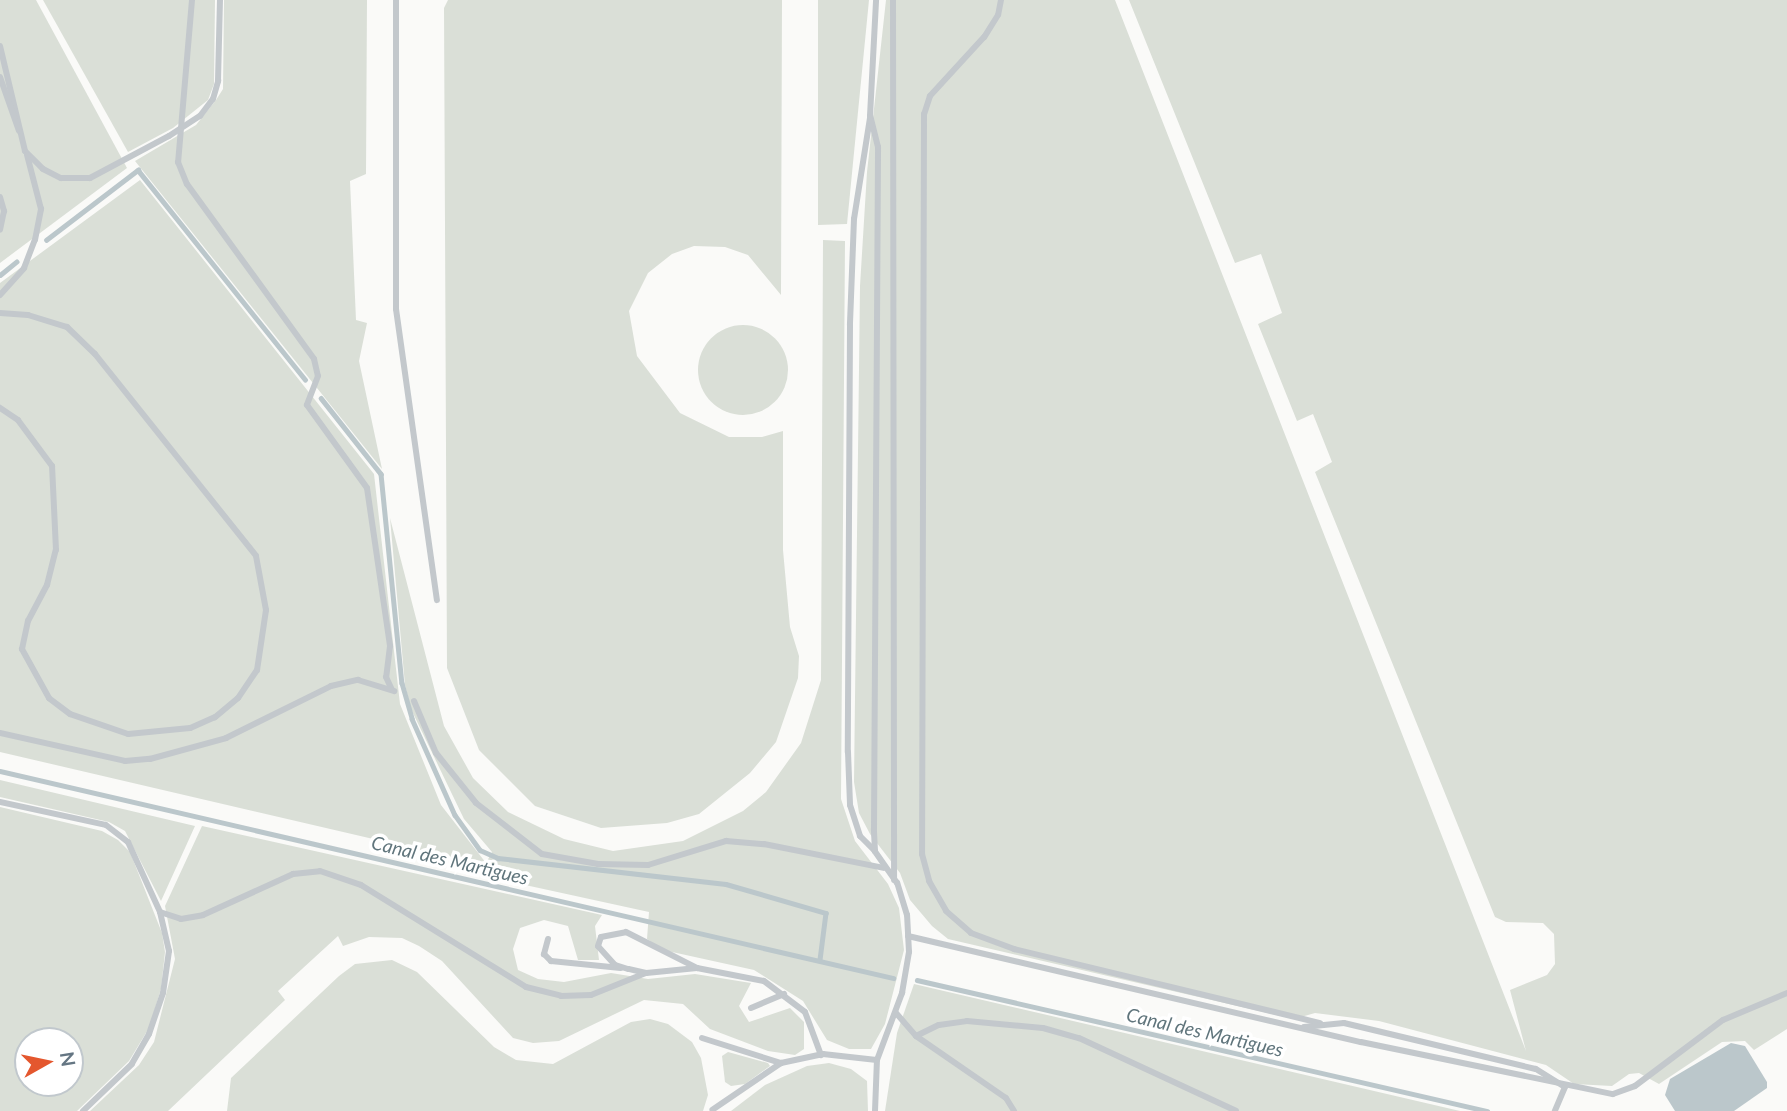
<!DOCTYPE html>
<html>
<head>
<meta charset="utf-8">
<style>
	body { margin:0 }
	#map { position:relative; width:1787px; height:1111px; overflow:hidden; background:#fafaf8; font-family:Lato,sans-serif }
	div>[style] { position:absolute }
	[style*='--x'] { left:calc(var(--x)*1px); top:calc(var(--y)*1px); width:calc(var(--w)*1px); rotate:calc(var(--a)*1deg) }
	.green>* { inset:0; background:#dadfd7 }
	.round { border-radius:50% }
	.water>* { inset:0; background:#bbc7cb }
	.stream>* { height:4.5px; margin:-2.25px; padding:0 2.25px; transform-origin:2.25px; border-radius:2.25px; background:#bbc7cb }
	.service>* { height:6px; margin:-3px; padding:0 3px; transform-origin:3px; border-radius:3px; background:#c3c8cc }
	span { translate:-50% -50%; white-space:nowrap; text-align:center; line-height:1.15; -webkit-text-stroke:7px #fff; paint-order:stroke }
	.water-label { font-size:19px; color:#60757c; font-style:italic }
	.north { position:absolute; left:14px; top:1027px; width:70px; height:70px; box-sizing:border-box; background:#fff; border:2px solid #c1c8cd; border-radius:50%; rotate:81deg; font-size:19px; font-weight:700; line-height:28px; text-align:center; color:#657683 }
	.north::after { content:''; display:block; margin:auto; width:24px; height:32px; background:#e4572e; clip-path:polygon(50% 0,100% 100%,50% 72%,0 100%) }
</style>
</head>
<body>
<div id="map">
	<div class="green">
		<i style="clip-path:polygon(0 0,36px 0,127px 168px,0 263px)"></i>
		<i style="clip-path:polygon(43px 0,215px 0,214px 84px,208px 100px,173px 128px,128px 152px)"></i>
		<i style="clip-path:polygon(224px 0,367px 0,366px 174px,350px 181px,356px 320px,367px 323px,359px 361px,382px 469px,135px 161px,196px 125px,216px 100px,223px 89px)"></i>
		<i style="clip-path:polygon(448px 0,782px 0,781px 295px,748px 255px,725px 247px,694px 246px,672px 254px,648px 273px,629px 311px,637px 356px,680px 413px,729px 437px,762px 437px,783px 431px,783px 550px,790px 627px,799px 656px,798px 678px,776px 742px,750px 773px,699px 814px,667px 823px,601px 828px,535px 806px,479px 750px,447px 668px,444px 8px)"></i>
		<i style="clip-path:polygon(818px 0,869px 0,847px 224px,818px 225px)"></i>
		<i style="clip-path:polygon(886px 0,1115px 0,1526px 1051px,1510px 990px,1547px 975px,1555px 964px,1554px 934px,1543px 923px,1506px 922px,1495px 917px,1315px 472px,1332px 462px,1313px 414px,1297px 421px,1258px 324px,1282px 313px,1261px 254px,1235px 263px,1129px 0,1787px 0,1787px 1029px,1754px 1050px,1745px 1041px,1722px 1042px,1659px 1084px,1639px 1073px,1629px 1074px,1612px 1086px,1574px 1084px,1546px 1065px,1379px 1021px,1315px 1013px,1294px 1019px,948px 939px,932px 926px,910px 900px,900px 873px,870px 834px,859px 813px,854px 782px,860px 286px,867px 172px)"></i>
		<i style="clip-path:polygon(140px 180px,374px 474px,400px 704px,441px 805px,486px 863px,492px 852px,464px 819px,411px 709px,405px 685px,390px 518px,444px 726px,473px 778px,508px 812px,564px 839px,613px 851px,683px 841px,743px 811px,766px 792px,801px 743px,821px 680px,823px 240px,845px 241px,841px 799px,855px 841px,888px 884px,899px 908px,904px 950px,885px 1024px,871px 1049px,849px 1049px,827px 1040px,803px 1001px,754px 970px,663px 950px,647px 939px,649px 912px,479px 875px,485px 865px,0 752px,0 283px)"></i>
		<i class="round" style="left:698px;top:325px;width:90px;height:90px"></i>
		<i style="clip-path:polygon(0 780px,195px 826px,161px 901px,125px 831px,109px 822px,0 797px)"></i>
		<i style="clip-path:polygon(evenodd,0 807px,102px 831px,118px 840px,130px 852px,162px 933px,165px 952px,161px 989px,149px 1028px,129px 1061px,77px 1111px,0 1111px,0 807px,28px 1041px,70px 1041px,70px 1083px,28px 1083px,28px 1041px)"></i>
		<i style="clip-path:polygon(202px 826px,602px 915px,595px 926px,599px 960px,578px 960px,568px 926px,544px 920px,520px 928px,513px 949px,518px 970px,538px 979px,564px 982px,611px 973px,648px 979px,695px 974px,751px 983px,739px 1006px,749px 1022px,790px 1008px,804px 1022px,804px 1049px,795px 1055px,768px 1051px,710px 1029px,683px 1004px,644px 1000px,559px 1041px,533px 1043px,513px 1038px,442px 961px,419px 946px,402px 938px,369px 937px,343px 946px,338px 936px,278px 991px,285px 1000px,168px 1111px,90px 1111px,139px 1065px,154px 1042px,175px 959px,165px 906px)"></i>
		<i style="clip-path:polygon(392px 960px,417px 972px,494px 1047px,516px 1060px,553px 1064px,631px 1022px,650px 1019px,668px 1024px,692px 1042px,701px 1058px,708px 1095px,703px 1111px,227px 1111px,231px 1078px,339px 976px,355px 964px)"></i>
		<i style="clip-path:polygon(914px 984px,1460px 1111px,885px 1111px,897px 1033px)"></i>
		<i style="clip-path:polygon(728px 1052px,768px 1063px,770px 1066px,745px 1084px,731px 1086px,725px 1082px,722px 1056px)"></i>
		<i style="clip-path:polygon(829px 1063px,851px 1069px,867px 1081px,868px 1111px,731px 1111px,765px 1085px,807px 1066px)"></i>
	</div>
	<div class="water">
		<i style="clip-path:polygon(1731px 1043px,1745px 1046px,1767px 1082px,1767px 1088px,1734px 1111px,1675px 1111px,1665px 1095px,1670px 1079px)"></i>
	</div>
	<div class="stream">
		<i style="--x:46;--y:240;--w:116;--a:-37.3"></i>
		<i style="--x:138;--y:170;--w:268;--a:51.4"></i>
		<i style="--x:0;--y:275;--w:21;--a:-39"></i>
		<i style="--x:321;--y:398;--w:97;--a:51.7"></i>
		<i style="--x:381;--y:474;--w:210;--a:84.3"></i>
		<i style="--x:402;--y:683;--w:37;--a:74"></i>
		<i style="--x:412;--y:719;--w:105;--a:65.9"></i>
		<i style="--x:455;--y:815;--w:43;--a:54.5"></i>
		<i style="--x:480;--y:850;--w:20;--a:24"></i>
		<i style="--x:498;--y:858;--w:229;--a:6.5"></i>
		<i style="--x:726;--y:884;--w:104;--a:16.2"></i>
		<i style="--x:826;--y:913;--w:47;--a:97.3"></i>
		<i style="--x:0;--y:771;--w:917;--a:13.05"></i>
		<i style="--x:917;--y:980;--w:585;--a:12.94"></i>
	</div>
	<div class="service">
		<i style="--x:192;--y:0;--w:163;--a:94.9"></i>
		<i style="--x:178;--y:162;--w:24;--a:68"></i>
		<i style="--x:187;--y:184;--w:216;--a:54"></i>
		<i style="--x:314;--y:359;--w:17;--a:77"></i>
		<i style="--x:318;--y:376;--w:31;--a:111"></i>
		<i style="--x:307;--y:405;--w:102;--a:54.1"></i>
		<i style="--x:367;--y:488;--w:160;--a:81.7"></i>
		<i style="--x:390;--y:646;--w:31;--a:97"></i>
		<i style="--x:386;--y:677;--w:14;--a:65"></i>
		<i style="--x:396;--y:0;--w:309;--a:90"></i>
		<i style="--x:396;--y:309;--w:294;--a:82"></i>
		<i style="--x:893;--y:0;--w:880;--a:89.93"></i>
		<i style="--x:1001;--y:0;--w:15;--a:101"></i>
		<i style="--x:998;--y:15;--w:26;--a:122"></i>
		<i style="--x:984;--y:37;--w:80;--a:132.5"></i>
		<i style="--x:930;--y:96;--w:19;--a:108"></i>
		<i style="--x:924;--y:114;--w:740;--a:90.15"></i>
		<i style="--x:922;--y:854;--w:28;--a:75"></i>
		<i style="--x:929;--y:881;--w:34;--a:60"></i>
		<i style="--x:946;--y:911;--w:33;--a:41"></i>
		<i style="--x:971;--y:933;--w:46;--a:20.4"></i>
		<i style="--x:1014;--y:949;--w:315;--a:13.6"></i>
		<i style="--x:0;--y:46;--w:108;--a:76.6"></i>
		<i style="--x:25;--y:151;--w:25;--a:45"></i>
		<i style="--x:43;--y:169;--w:20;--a:27"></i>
		<i style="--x:61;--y:178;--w:29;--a:0"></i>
		<i style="--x:90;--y:178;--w:89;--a:-28"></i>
		<i style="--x:169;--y:136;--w:37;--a:-33"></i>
		<i style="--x:200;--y:116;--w:21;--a:-53"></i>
		<i style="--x:213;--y:99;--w:19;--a:-74"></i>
		<i style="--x:218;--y:81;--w:81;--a:-88.6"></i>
		<i style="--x:0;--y:77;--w:57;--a:70.6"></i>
		<i style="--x:870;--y:118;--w:102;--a:99"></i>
		<i style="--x:854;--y:219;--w:106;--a:92.2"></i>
		<i style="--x:850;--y:325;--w:427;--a:90.3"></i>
		<i style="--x:848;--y:752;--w:53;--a:87.8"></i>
		<i style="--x:850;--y:805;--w:33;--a:72"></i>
		<i style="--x:860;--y:836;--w:21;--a:45"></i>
		<i style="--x:0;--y:197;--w:15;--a:74"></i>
		<i style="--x:4;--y:211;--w:19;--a:102"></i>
		<i style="--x:0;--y:295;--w:36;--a:-48"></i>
		<i style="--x:24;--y:268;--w:30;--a:-69"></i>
		<i style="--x:35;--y:240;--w:32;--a:-79"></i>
		<i style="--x:41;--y:209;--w:56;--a:-104.5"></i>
		<i style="--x:0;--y:313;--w:28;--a:4"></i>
		<i style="--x:28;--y:315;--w:41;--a:17.1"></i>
		<i style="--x:67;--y:327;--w:39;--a:44"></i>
		<i style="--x:95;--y:354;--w:258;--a:51.4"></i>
		<i style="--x:256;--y:556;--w:55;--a:79.5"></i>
		<i style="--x:266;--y:610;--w:61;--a:98.5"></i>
		<i style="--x:257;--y:670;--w:34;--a:124"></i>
		<i style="--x:238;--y:698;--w:30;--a:140"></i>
		<i style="--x:215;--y:717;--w:27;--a:156"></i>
		<i style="--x:190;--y:728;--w:62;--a:174.5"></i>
		<i style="--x:128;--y:734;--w:61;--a:-161"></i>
		<i style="--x:70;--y:714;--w:26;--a:-143"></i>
		<i style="--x:49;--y:698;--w:56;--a:-118.9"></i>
		<i style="--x:22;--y:649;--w:29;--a:-78"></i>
		<i style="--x:28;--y:621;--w:41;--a:-62.2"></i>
		<i style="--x:47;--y:585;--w:36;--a:-76"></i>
		<i style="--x:56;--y:550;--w:84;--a:-92.7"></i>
		<i style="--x:52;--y:466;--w:57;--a:-126.5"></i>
		<i style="--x:18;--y:420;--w:22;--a:-146"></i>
		<i style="--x:414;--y:701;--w:56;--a:67.1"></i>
		<i style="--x:436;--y:753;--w:64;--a:51.3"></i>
		<i style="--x:476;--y:803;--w:83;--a:37.7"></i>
		<i style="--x:542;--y:854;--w:57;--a:10.1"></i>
		<i style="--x:598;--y:864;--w:50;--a:1.1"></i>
		<i style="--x:648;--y:865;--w:82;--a:-17.1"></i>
		<i style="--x:726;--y:841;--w:38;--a:5"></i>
		<i style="--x:764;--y:844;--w:122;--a:11.3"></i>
		<i style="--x:0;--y:733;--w:128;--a:12.6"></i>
		<i style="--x:125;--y:761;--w:25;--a:-5"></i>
		<i style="--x:150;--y:759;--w:79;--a:-15.4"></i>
		<i style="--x:226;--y:738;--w:117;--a:-26.3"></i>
		<i style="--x:331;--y:686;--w:28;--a:-13"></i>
		<i style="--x:358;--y:680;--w:38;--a:17"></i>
		<i style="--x:0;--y:802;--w:108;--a:12.2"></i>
		<i style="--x:106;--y:825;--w:28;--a:38"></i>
		<i style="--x:128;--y:842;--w:77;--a:65.4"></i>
		<i style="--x:160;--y:912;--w:40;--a:77"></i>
		<i style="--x:169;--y:951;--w:42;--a:98.1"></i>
		<i style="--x:163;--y:993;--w:43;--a:108.9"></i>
		<i style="--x:149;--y:1034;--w:34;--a:120"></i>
		<i style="--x:132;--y:1064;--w:68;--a:136.2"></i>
		<i style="--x:160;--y:912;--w:22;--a:18"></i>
		<i style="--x:181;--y:919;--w:22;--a:-10"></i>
		<i style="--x:203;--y:915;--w:99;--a:-24.5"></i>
		<i style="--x:293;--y:874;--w:27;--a:-6"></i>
		<i style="--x:320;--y:871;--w:43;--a:18.9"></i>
		<i style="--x:361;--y:885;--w:194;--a:31.7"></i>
		<i style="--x:526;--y:987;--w:36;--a:14"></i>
		<i style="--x:561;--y:996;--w:30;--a:-2"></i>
		<i style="--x:591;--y:995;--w:59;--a:-21.8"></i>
		<i style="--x:908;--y:936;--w:465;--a:13.2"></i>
		<i style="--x:1361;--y:1042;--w:257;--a:11.7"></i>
		<i style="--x:1613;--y:1094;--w:23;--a:-20"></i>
		<i style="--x:1635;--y:1086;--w:110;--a:-36.9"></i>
		<i style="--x:1723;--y:1020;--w:69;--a:-22.9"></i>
		<i style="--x:548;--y:939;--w:16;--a:105"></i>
		<i style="--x:544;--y:954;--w:10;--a:45"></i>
		<i style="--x:551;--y:961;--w:70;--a:5.7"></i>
		<i style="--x:697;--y:968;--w:51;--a:174.4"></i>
		<i style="--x:646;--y:973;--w:18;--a:-167"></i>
		<i style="--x:628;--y:969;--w:14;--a:-163"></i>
		<i style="--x:615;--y:965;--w:25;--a:-132"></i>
		<i style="--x:598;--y:946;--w:9;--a:-72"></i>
		<i style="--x:601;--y:937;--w:25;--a:-11"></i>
		<i style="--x:626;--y:932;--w:80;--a:26.9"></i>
		<i style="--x:697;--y:968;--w:68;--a:11"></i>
		<i style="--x:764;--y:981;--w:51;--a:37.1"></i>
		<i style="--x:805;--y:1012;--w:46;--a:69.6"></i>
		<i style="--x:751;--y:1008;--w:36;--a:-23"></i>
		<i style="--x:896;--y:1013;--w:30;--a:49"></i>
		<i style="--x:916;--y:1036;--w:109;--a:34.6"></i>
		<i style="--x:1006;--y:1098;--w:15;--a:58"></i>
		<i style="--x:1304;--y:1027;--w:40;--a:-5.7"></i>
		<i style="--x:1344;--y:1023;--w:197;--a:13.5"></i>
		<i style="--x:1536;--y:1069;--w:34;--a:32"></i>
		<i style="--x:1565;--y:1087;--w:26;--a:113"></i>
		<i style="--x:916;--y:1036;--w:25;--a:-26"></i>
		<i style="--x:939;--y:1025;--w:28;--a:-8"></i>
		<i style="--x:967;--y:1021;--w:76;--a:5.3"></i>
		<i style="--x:1043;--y:1028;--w:37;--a:16"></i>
		<i style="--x:1079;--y:1038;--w:173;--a:24.9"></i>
		<i style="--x:702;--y:1038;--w:83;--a:17.6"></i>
		<i style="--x:781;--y:1063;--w:83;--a:145.7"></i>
		<i style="--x:781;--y:1063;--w:43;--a:-12.1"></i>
		<i style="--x:823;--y:1054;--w:54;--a:6.3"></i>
		<i style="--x:875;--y:1111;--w:51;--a:-87.8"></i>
		<i style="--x:877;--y:1060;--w:72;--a:-69.5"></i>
		<i style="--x:902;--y:993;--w:42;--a:-80.3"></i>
		<i style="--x:909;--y:952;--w:37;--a:-93"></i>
		<i style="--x:907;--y:915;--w:34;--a:-107"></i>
		<i style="--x:897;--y:883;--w:39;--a:-125"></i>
		<i style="--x:875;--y:851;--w:22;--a:-93"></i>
		<i style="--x:874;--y:829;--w:682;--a:-89.66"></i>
		<i style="--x:878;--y:147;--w:32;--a:-104"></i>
		<i style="--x:870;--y:116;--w:116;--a:-87"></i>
	</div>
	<div class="water-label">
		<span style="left:450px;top:860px;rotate:13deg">Canal des Martigues</span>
		<span style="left:1205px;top:1032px;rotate:13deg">Canal des Martigues</span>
	</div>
	<div class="north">N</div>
</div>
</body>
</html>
